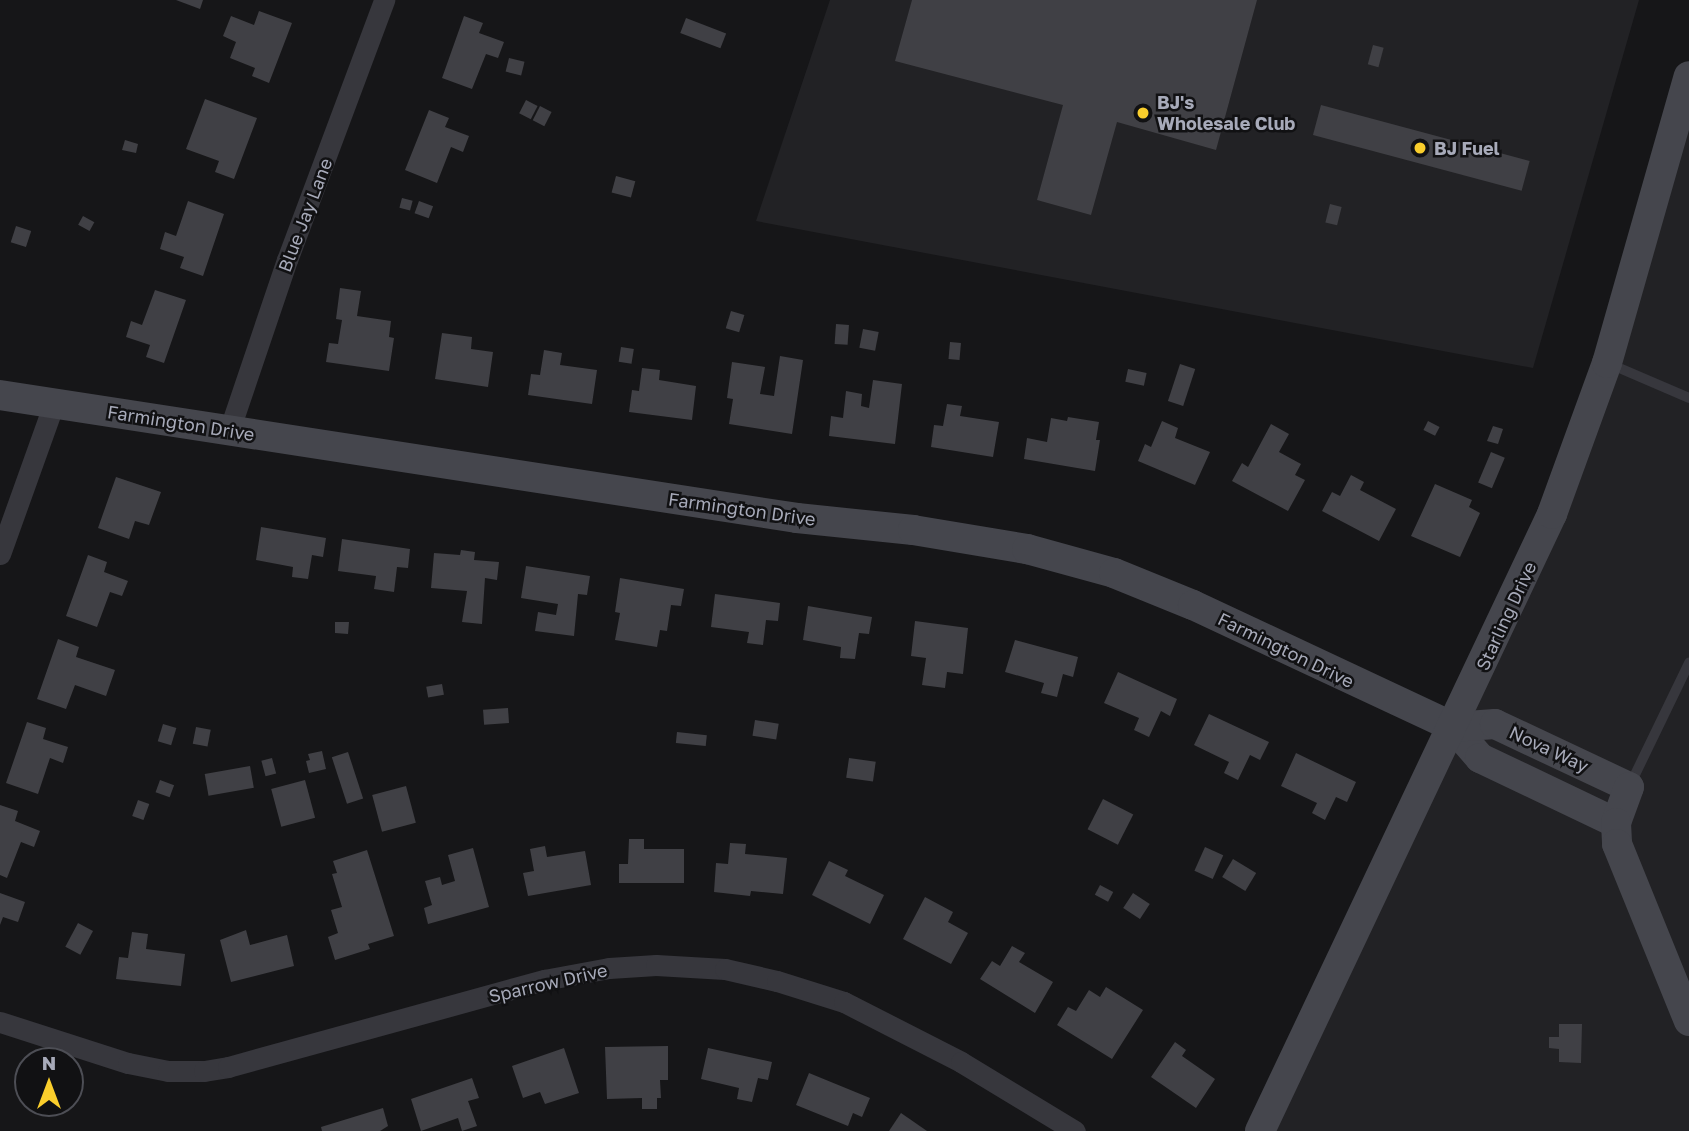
<!DOCTYPE html>
<html>
<head>
<meta charset="utf-8">
<style>
	body { margin:0 }
	#map { position:relative; width:1689px; height:1131px; overflow:hidden; background:#161618; font-family:"Golos Text",sans-serif }
	div>[style] { position:absolute }
	[style*='--x'] { left:calc(var(--x)*1px); top:calc(var(--y)*1px); width:calc(var(--w)*1px); rotate:calc(var(--a)*1deg) }
	.built>* { inset:0; background:#222225 }
	.building>* { inset:0; background:#404045; transform-origin:0 0 }
	.lane>* { height:10px; margin:-5px; padding:0 5px; transform-origin:5px; border-radius:5px; background:#37373d }
	.street>* { height:21px; margin:-10.5px; padding:0 10.5px; transform-origin:10.5px; border-radius:10.5px; background:#37373d }
	.secondary>* { height:30px; margin:-15px; padding:0 15px; transform-origin:15px; border-radius:15px; background:#45464d }
	.dots>* { width:19px; height:19px; translate:-50% -50%; box-sizing:border-box; border:4px solid #111113; border-radius:50% }
	span { translate:-50% -50%; white-space:nowrap; text-align:center; line-height:1.15; -webkit-text-stroke:5px #111113; paint-order:stroke }
	.poi-label { font-size:18px; color:#a7aab9; font-weight:700 }
	.left { translate:0 -50%; text-align:left }
	.street-label { font-size:18px; color:#a7aab9 }
	.north { position:absolute; left:14px; top:1047px; width:70px; height:70px; box-sizing:border-box; background:#111113; border:2px solid #4d4e55; border-radius:50%; rotate:0deg; font-size:19px; font-weight:700; line-height:28px; text-align:center; color:#a7aab9 }
	.north::after { content:''; display:block; margin:auto; width:24px; height:32px; background:#face2c; clip-path:polygon(50% 0,100% 100%,50% 72%,0 100%) }
</style>
</head>
<body>
<div id="map">
	<div class="built">
		<i style="clip-path:polygon(830px 0,1639px 0,1533px 368px,756px 221px)"></i>
		<i style="clip-path:polygon(1689px 73px,1689px 1131px,1261px 1131px,1523px 578px)"></i>
	</div>
	<div class="building">
		<i style="clip-path:polygon(176px 0,203px 0,200px 9px)"></i>
		<i style="clip-path:polygon(912px 0,1257px 0,1216px 150px,1117px 122px,1091px 215px,1037px 200px,1063px 105px,895px 61px)"></i>
		<i style="clip-path:polygon(259px 11px,292px 23px,269px 83px,252px 76px,255px 68px,230px 58px,236px 42px,223px 36px,231px 16px,254px 25px)"></i>
		<i style="clip-path:polygon(464px 16px,483px 23px,479px 33px,504px 42px,498px 58px,486px 54px,472px 89px,442px 78px)"></i>
		<i style="left:686px;top:18px;width:43px;height:16px;rotate:21deg"></i>
		<i style="left:1373px;top:45px;width:11px;height:20px;rotate:15deg"></i>
		<i style="left:509px;top:58px;width:16px;height:14px;rotate:14deg"></i>
		<i style="clip-path:polygon(205px 99px,257px 118px,234px 179px,215px 172px,219px 161px,186px 149px)"></i>
		<i style="left:526px;top:100px;width:13px;height:15px;rotate:27deg"></i>
		<i style="left:1321px;top:105px;width:216px;height:31px;rotate:15deg"></i>
		<i style="left:540px;top:106px;width:13px;height:16px;rotate:27deg"></i>
		<i style="clip-path:polygon(429px 110px,449px 118px,445px 127px,469px 136px,463px 152px,451px 147px,437px 183px,405px 170px)"></i>
		<i style="clip-path:polygon(125px 140px,138px 144px,136px 153px,122px 150px)"></i>
		<i style="left:616px;top:176px;width:20px;height:17px;rotate:15deg"></i>
		<i style="left:402px;top:198px;width:11px;height:10px;rotate:15deg"></i>
		<i style="clip-path:polygon(188px 201px,224px 214px,203px 276px,180px 268px,184px 257px,160px 249px,165px 232px,176px 236px)"></i>
		<i style="left:419px;top:201px;width:15px;height:13px;rotate:20deg"></i>
		<i style="left:1330px;top:204px;width:12px;height:19px;rotate:14deg"></i>
		<i style="left:83px;top:216px;width:13px;height:10px;rotate:29deg"></i>
		<i style="left:16px;top:226px;width:16px;height:17px;rotate:18deg"></i>
		<i style="clip-path:polygon(340px 288px,361px 291px,357px 316px,391px 321px,389px 337px,394px 338px,389px 371px,326px 362px,329px 343px,338px 344px,342px 320px,336px 319px)"></i>
		<i style="clip-path:polygon(155px 290px,186px 300px,164px 363px,146px 357px,150px 345px,126px 337px,131px 321px,142px 325px)"></i>
		<i style="left:731px;top:311px;width:14px;height:18px;rotate:17deg"></i>
		<i style="left:836px;top:324px;width:13px;height:20px;rotate:4deg"></i>
		<i style="left:863px;top:329px;width:16px;height:19px;rotate:11deg"></i>
		<i style="clip-path:polygon(442px 333px,472px 337px,471px 349px,493px 352px,488px 387px,435px 379px)"></i>
		<i style="left:950px;top:342px;width:11px;height:17px;rotate:5deg"></i>
		<i style="left:621px;top:347px;width:13px;height:15px;rotate:9deg"></i>
		<i style="clip-path:polygon(544px 350px,562px 353px,560px 365px,597px 370px,592px 404px,528px 395px,531px 374px,540px 375px)"></i>
		<i style="clip-path:polygon(780px 356px,803px 360px,792px 434px,729px 424px,733px 399px,727px 398px,732px 362px,765px 367px,760px 394px,774px 396px)"></i>
		<i style="left:1180px;top:364px;width:16px;height:39px;rotate:18deg"></i>
		<i style="clip-path:polygon(642px 368px,660px 370px,659px 380px,696px 386px,692px 420px,629px 412px,632px 390px,639px 391px)"></i>
		<i style="left:1128px;top:369px;width:19px;height:13px;rotate:12deg"></i>
		<i style="clip-path:polygon(873px 380px,902px 384px,895px 444px,829px 436px,831px 416px,843px 418px,846px 391px,862px 394px,861px 406px,869px 408px)"></i>
		<i style="clip-path:polygon(947px 404px,962px 406px,960px 416px,999px 422px,993px 457px,931px 447px,934px 425px,943px 426px)"></i>
		<i style="clip-path:polygon(1068px 417px,1099px 422px,1096px 440px,1100px 440px,1095px 471px,1024px 459px,1027px 438px,1047px 442px,1051px 418px,1067px 421px)"></i>
		<i style="clip-path:polygon(1162px 421px,1178px 428px,1175px 438px,1210px 452px,1195px 485px,1138px 461px,1145px 444px,1151px 447px)"></i>
		<i style="left:1428px;top:421px;width:13px;height:10px;rotate:27deg"></i>
		<i style="clip-path:polygon(1271px 424px,1289px 434px,1279px 452px,1301px 464px,1295px 475px,1305px 480px,1288px 511px,1232px 481px,1242px 463px,1248px 467px)"></i>
		<i style="clip-path:polygon(1493px 426px,1503px 429px,1498px 444px,1487px 441px)"></i>
		<i style="left:1491px;top:452px;width:15px;height:33px;rotate:23deg"></i>
		<i style="clip-path:polygon(1351px 475px,1364px 482px,1360px 490px,1396px 509px,1379px 541px,1322px 511px,1332px 492px,1340px 496px)"></i>
		<i style="clip-path:polygon(116px 477px,161px 492px,149px 525px,135px 521px,129px 539px,98px 528px)"></i>
		<i style="clip-path:polygon(1435px 484px,1472px 500px,1469px 507px,1480px 513px,1460px 557px,1411px 536px)"></i>
		<i style="clip-path:polygon(261px 527px,326px 538px,323px 557px,312px 555px,308px 579px,292px 577px,293px 567px,256px 560px)"></i>
		<i style="clip-path:polygon(342px 539px,410px 549px,408px 568px,397px 567px,394px 592px,374px 589px,376px 576px,338px 571px)"></i>
		<i style="clip-path:polygon(461px 550px,475px 552px,474px 560px,499px 562px,497px 580px,485px 578px,482px 624px,462px 622px,467px 591px,431px 588px,434px 553px,460px 555px)"></i>
		<i style="clip-path:polygon(88px 555px,107px 562px,104px 572px,128px 581px,122px 596px,110px 592px,97px 627px,66px 616px)"></i>
		<i style="clip-path:polygon(526px 566px,590px 576px,587px 595px,578px 594px,574px 636px,535px 631px,538px 612px,556px 615px,558px 604px,521px 598px)"></i>
		<i style="clip-path:polygon(620px 578px,684px 589px,681px 606px,671px 605px,667px 631px,660px 630px,657px 647px,615px 640px,620px 613px,615px 612px)"></i>
		<i style="clip-path:polygon(715px 594px,780px 603px,778px 621px,766px 620px,763px 645px,747px 643px,749px 632px,711px 627px)"></i>
		<i style="clip-path:polygon(808px 606px,872px 617px,869px 634px,859px 633px,855px 659px,840px 658px,841px 647px,803px 640px)"></i>
		<i style="clip-path:polygon(915px 621px,968px 628px,963px 674px,947px 672px,945px 688px,922px 685px,926px 658px,911px 656px)"></i>
		<i style="clip-path:polygon(335px 622px,349px 622px,348px 634px,335px 633px)"></i>
		<i style="clip-path:polygon(58px 639px,79px 647px,76px 657px,115px 670px,106px 696px,75px 685px,66px 709px,37px 699px)"></i>
		<i style="clip-path:polygon(1015px 640px,1078px 657px,1073px 677px,1063px 674px,1057px 697px,1041px 693px,1044px 683px,1005px 672px)"></i>
		<i style="clip-path:polygon(1118px 672px,1177px 699px,1170px 716px,1161px 711px,1149px 737px,1134px 730px,1139px 718px,1104px 703px)"></i>
		<i style="left:442px;top:684px;width:11px;height:16px;rotate:80deg"></i>
		<i style="left:508px;top:708px;width:15px;height:25px;rotate:86deg"></i>
		<i style="clip-path:polygon(1209px 714px,1269px 742px,1260px 760px,1250px 755px,1238px 780px,1224px 773px,1229px 762px,1194px 745px)"></i>
		<i style="left:755px;top:720px;width:24px;height:16px;rotate:9deg"></i>
		<i style="clip-path:polygon(27px 722px,46px 728px,43px 739px,68px 747px,63px 763px,50px 758px,38px 794px,6px 783px)"></i>
		<i style="left:163px;top:724px;width:14px;height:18px;rotate:17deg"></i>
		<i style="left:196px;top:727px;width:15px;height:17px;rotate:11deg"></i>
		<i style="left:677px;top:732px;width:30px;height:11px;rotate:6deg"></i>
		<i style="clip-path:polygon(322px 751px,326px 769px,309px 773px,306px 761px,310px 760px,308px 754px)"></i>
		<i style="left:348px;top:752px;width:49px;height:17px;rotate:72deg"></i>
		<i style="clip-path:polygon(1296px 753px,1356px 782px,1347px 802px,1336px 797px,1325px 820px,1312px 813px,1317px 803px,1281px 786px)"></i>
		<i style="left:272px;top:758px;width:16px;height:11px;rotate:75deg"></i>
		<i style="left:849px;top:758px;width:27px;height:20px;rotate:8deg"></i>
		<i style="left:250px;top:766px;width:22px;height:46px;rotate:80deg"></i>
		<i style="left:160px;top:780px;width:15px;height:13px;rotate:20deg"></i>
		<i style="left:305px;top:780px;width:39px;height:35px;rotate:75deg"></i>
		<i style="left:406px;top:786px;width:38px;height:35px;rotate:75deg"></i>
		<i style="left:1103px;top:799px;width:34px;height:34px;rotate:27deg"></i>
		<i style="left:138px;top:800px;width:12px;height:17px;rotate:20deg"></i>
		<i style="clip-path:polygon(0 805px,18px 811px,15px 821px,40px 831px,34px 847px,21px 842px,7px 878px,0 875px)"></i>
		<i style="clip-path:polygon(629px 839px,644px 839px,644px 849px,684px 849px,684px 883px,619px 883px,619px 864px,628px 864px)"></i>
		<i style="clip-path:polygon(730px 843px,746px 844px,745px 854px,787px 858px,783px 894px,751px 891px,750px 896px,714px 892px,716px 863px,728px 864px)"></i>
		<i style="clip-path:polygon(545px 846px,547px 857px,585px 851px,591px 885px,528px 896px,523px 873px,534px 871px,530px 849px)"></i>
		<i style="left:1205px;top:847px;width:20px;height:26px;rotate:24deg"></i>
		<i style="clip-path:polygon(473px 848px,489px 907px,428px 924px,424px 908px,432px 905px,425px 881px,440px 877px,442px 885px,455px 881px,448px 855px)"></i>
		<i style="clip-path:polygon(367px 850px,394px 936px,368px 944px,370px 949px,335px 960px,328px 937px,338px 933px,331px 910px,342px 907px,332px 874px,337px 873px,333px 861px)"></i>
		<i style="left:1233px;top:859px;width:27px;height:21px;rotate:31deg"></i>
		<i style="clip-path:polygon(829px 861px,848px 870px,845px 876px,884px 895px,870px 924px,812px 895px)"></i>
		<i style="left:1100px;top:885px;width:15px;height:11px;rotate:28deg"></i>
		<i style="clip-path:polygon(0 893px,25px 902px,18px 922px,3px 917px,0 925px)"></i>
		<i style="left:1133px;top:893px;width:20px;height:18px;rotate:33deg"></i>
		<i style="clip-path:polygon(925px 897px,953px 912px,948px 922px,968px 933px,951px 964px,903px 939px)"></i>
		<i style="left:78px;top:923px;width:17px;height:27px;rotate:28deg"></i>
		<i style="clip-path:polygon(246px 930px,250px 945px,287px 935px,294px 966px,231px 982px,220px 940px)"></i>
		<i style="clip-path:polygon(132px 932px,148px 934px,146px 949px,185px 954px,181px 986px,116px 979px,119px 957px,128px 958px)"></i>
		<i style="clip-path:polygon(1012px 946px,1025px 953px,1019px 962px,1053px 982px,1035px 1013px,980px 979px,992px 961px,1000px 966px)"></i>
		<i style="clip-path:polygon(1106px 987px,1143px 1010px,1112px 1059px,1057px 1025px,1068px 1007px,1076px 1011px,1089px 990px,1100px 997px)"></i>
		<i style="clip-path:polygon(1559px 1024px,1582px 1024px,1581px 1063px,1559px 1062px,1559px 1049px,1549px 1048px,1549px 1037px,1559px 1037px)"></i>
		<i style="clip-path:polygon(1175px 1042px,1186px 1050px,1182px 1056px,1215px 1079px,1196px 1108px,1151px 1077px)"></i>
		<i style="clip-path:polygon(668px 1046px,668px 1080px,660px 1080px,661px 1098px,657px 1098px,657px 1109px,642px 1109px,642px 1098px,607px 1099px,605px 1047px)"></i>
		<i style="clip-path:polygon(564px 1048px,579px 1093px,545px 1104px,540px 1092px,523px 1098px,512px 1066px)"></i>
		<i style="clip-path:polygon(708px 1048px,772px 1062px,768px 1080px,758px 1078px,752px 1102px,737px 1099px,739px 1088px,701px 1079px)"></i>
		<i style="clip-path:polygon(809px 1073px,870px 1098px,862px 1117px,853px 1113px,848px 1126px,796px 1105px)"></i>
		<i style="clip-path:polygon(472px 1078px,479px 1098px,468px 1101px,477px 1126px,462px 1131px,458px 1118px,421px 1131px,411px 1099px)"></i>
		<i style="clip-path:polygon(383px 1108px,388px 1126px,380px 1131px,322px 1131px,321px 1127px)"></i>
		<i style="clip-path:polygon(901px 1113px,927px 1131px,889px 1131px)"></i>
	</div>
	<div class="lane">
		<i style="--x:1610;--y:364;--w:86;--a:23.3"></i>
		<i style="--x:1630;--y:785;--w:136;--a:-64.2"></i>
	</div>
	<div class="street">
		<i style="--x:229;--y:431;--w:181;--a:-71.3"></i>
		<i style="--x:287;--y:260;--w:278;--a:-69.5"></i>
		<i style="--x:0;--y:554;--w:160;--a:-70.3"></i>
		<i style="--x:0;--y:1022;--w:134;--a:17.8"></i>
		<i style="--x:128;--y:1063;--w:41;--a:11.3"></i>
		<i style="--x:168;--y:1071;--w:36;--a:0"></i>
		<i style="--x:204;--y:1071;--w:24;--a:-9"></i>
		<i style="--x:228;--y:1067;--w:328;--a:-15.4"></i>
		<i style="--x:544;--y:980;--w:66;--a:-10.5"></i>
		<i style="--x:609;--y:968;--w:47;--a:-3.7"></i>
		<i style="--x:656;--y:965;--w:69;--a:3.3"></i>
		<i style="--x:725;--y:969;--w:53;--a:13"></i>
		<i style="--x:777;--y:981;--w:70;--a:17.4"></i>
		<i style="--x:844;--y:1002;--w:131;--a:27.1"></i>
		<i style="--x:961;--y:1062;--w:133;--a:31.2"></i>
	</div>
	<div class="secondary">
		<i style="--x:0;--y:395;--w:806;--a:8.77"></i>
		<i style="--x:797;--y:518;--w:117;--a:5.9"></i>
		<i style="--x:913;--y:530;--w:116;--a:9.5"></i>
		<i style="--x:1027;--y:549;--w:90;--a:15.4"></i>
		<i style="--x:1114;--y:573;--w:85;--a:22.1"></i>
		<i style="--x:1193;--y:605;--w:287;--a:25.1"></i>
		<i style="--x:1453;--y:727;--w:41;--a:48.9"></i>
		<i style="--x:1480;--y:758;--w:151;--a:25.5"></i>
		<i style="--x:1453;--y:727;--w:42;--a:-4.1"></i>
		<i style="--x:1495;--y:724;--w:148;--a:25.2"></i>
		<i style="--x:1629;--y:787;--w:38;--a:110"></i>
		<i style="--x:1616;--y:823;--w:21;--a:87"></i>
		<i style="--x:1617;--y:844;--w:191;--a:67.9"></i>
		<i style="--x:1260;--y:1131;--w:683;--a:-64.67"></i>
		<i style="--x:1552;--y:514;--w:161;--a:-70"></i>
		<i style="--x:1607;--y:363;--w:298;--a:-74.1"></i>
	</div>
	<div class="dots">
		<i style="left:1143px;top:113px;background:#face2c"></i>
		<i style="left:1420px;top:148px;background:#face2c"></i>
	</div>
	<div class="poi-label">
		<span class="left" style="left:1157px;top:113px">BJ's<br>Wholesale Club</span>
		<span class="left" style="left:1434px;top:148px">BJ Fuel</span>
	</div>
	<div class="street-label">
		<span style="left:305px;top:215px;rotate:-69deg">Blue Jay Lane</span>
		<span style="left:181px;top:423px;rotate:9deg">Farmington Drive</span>
		<span style="left:742px;top:509px;rotate:8deg">Farmington Drive</span>
		<span style="left:1506px;top:616px;rotate:-65deg">Starling Drive</span>
		<span style="left:1286px;top:650px;rotate:26deg">Farmington Drive</span>
		<span style="left:1549px;top:749px;rotate:25deg">Nova Way</span>
		<span style="left:548px;top:983px;rotate:-13deg">Sparrow Drive</span>
	</div>
	<div class="north">N</div>
</div>
</body>
</html>
